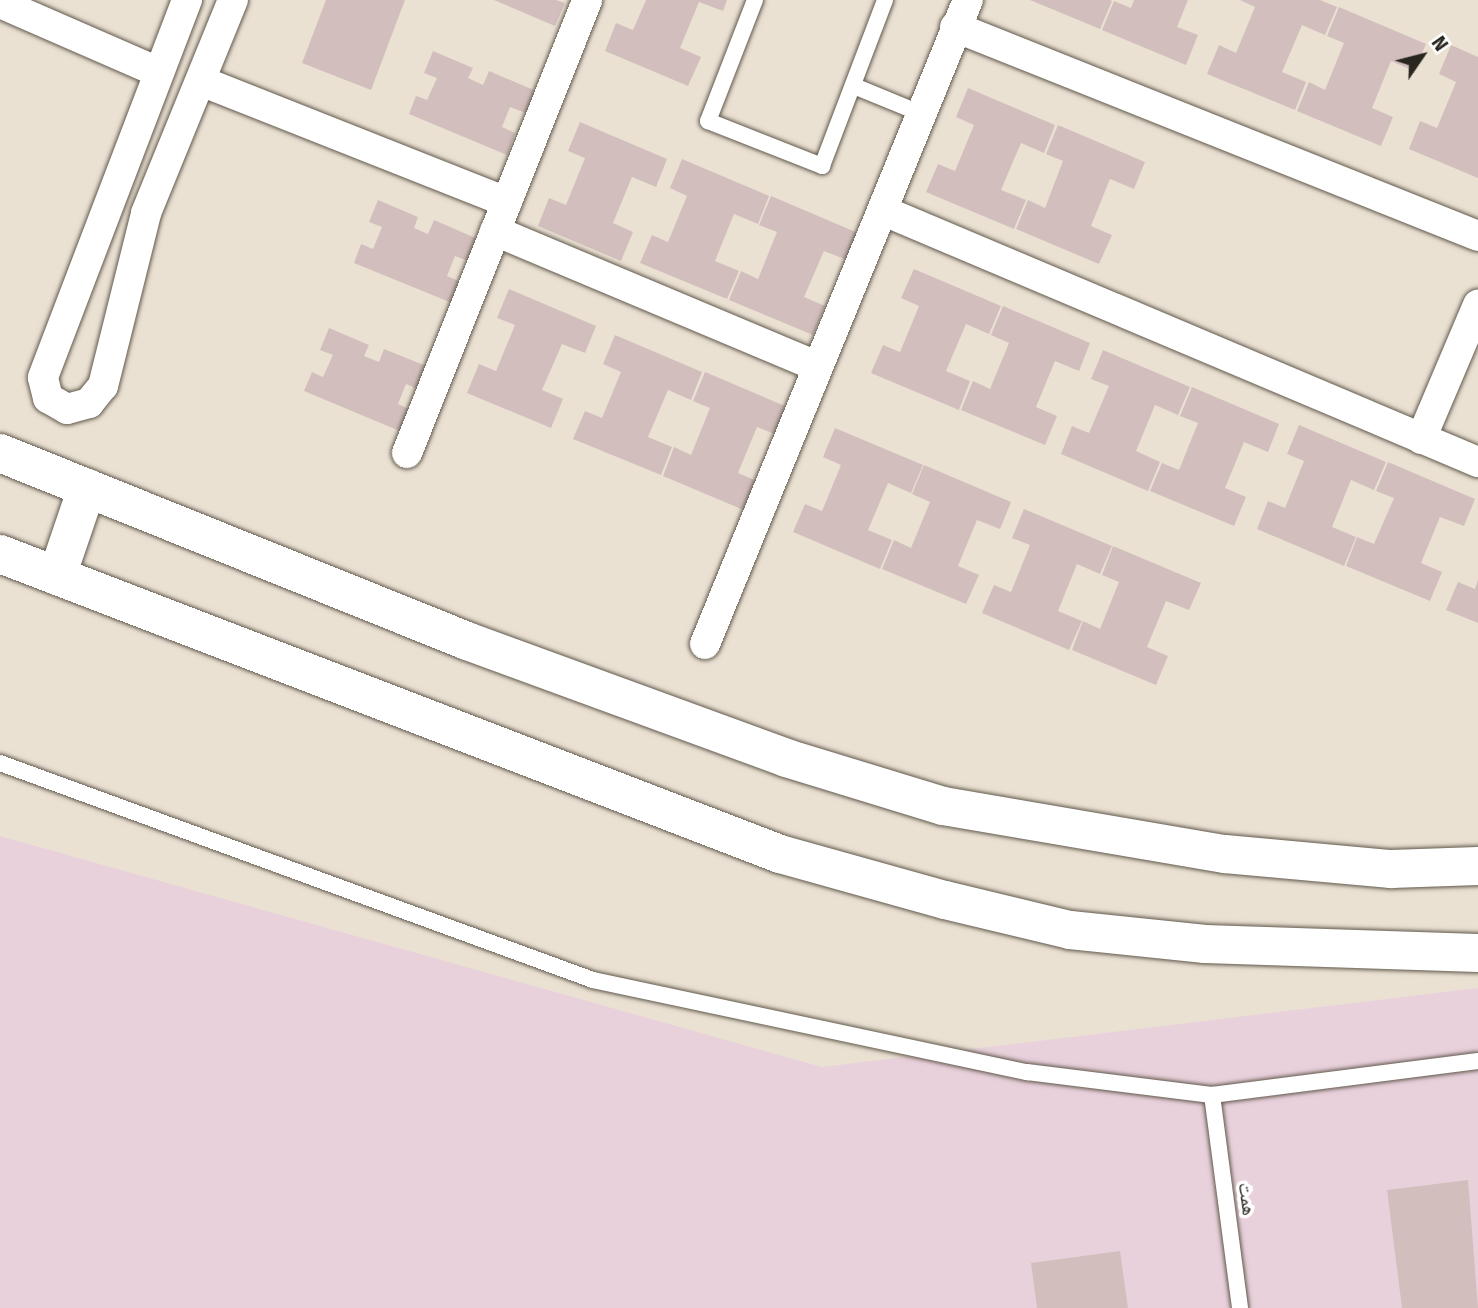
<!DOCTYPE html>
<html>
<head>
<meta charset="utf-8">
<style>
	body { margin:0 }
	#map { position:relative; width:1478px; height:1308px; overflow:hidden; background:#eae1d3; font-family:"Fira Sans","Noto Naskh Arabic",sans-serif }
	div>[style] { position:absolute }
	[style*='--x'] { left:calc(var(--x)*1px); top:calc(var(--y)*1px); width:calc(var(--w)*1px); rotate:calc(var(--a)*1deg) }
	.industrial>* { inset:0; background:#e9d1dc }
	.building>* { inset:0; background:#d2bfbd }
	.roads { filter:drop-shadow(0 0 2px #61594c) drop-shadow(0 0 2px #61594c) }
	.service>* { height:16px; margin:-8px; padding:0 8px; transform-origin:8px; border-radius:8px; background:#fff }
	.minor>* { height:30px; margin:-15px; padding:0 15px; transform-origin:15px; border-radius:15px; background:#fff }
	.tertiary>* { height:38px; margin:-19px; padding:0 19px; transform-origin:19px; border-radius:19px; background:#fff }
	span { translate:-50% -50%; white-space:nowrap; text-align:center; line-height:1.15; -webkit-text-stroke:7px #fff; paint-order:stroke }
	.street-label { font-size:19px; color:#292620 }
	.north { position:absolute; left:1387px; top:21px; width:70px; height:70px; -webkit-text-stroke:5px #fff; paint-order:stroke; rotate:55deg; font-size:19px; font-weight:700; line-height:28px; text-align:center; color:#292620 }
	.north::after { content:''; display:block; margin:auto; width:24px; height:32px; background:#292620; clip-path:polygon(50% 0,100% 100%,50% 72%,0 100%) }
</style>
</head>
<body>
<div id="map">
	<div class="industrial">
		<i style="clip-path:polygon(0 836px,822px 1067px,1478px 988px,1478px 1308px,0 1308px)"></i>
	</div>
	<div class="building">
		<i style="clip-path:polygon(326px 0,405px 0,371px 90px,302px 63px)"></i>
		<i style="clip-path:polygon(494px 0,556px 0,565px 3px,555px 26px)"></i>
		<i style="clip-path:polygon(646px 0,727px 0,723px 11px,699px 2px,680px 48px,701px 57px,688px 86px,605px 51px,616px 23px,633px 30px)"></i>
		<i style="clip-path:polygon(1030px 0,1110px 0,1112px 1px,1100px 29px)"></i>
		<i style="clip-path:polygon(1134px 0,1188px 0,1177px 27px,1198px 35px,1186px 65px,1102px 30px,1114px 1px,1131px 8px)"></i>
		<i style="clip-path:polygon(1240px 0,1320px 0,1337px 7px,1325px 35px,1302px 25px,1282px 72px,1306px 82px,1295px 110px,1207px 74px,1219px 45px,1236px 53px,1255px 7px)"></i>
		<i style="clip-path:polygon(1339px 7px,1426px 44px,1414px 71px,1391px 61px,1372px 108px,1393px 117px,1381px 146px,1297px 111px,1309px 82px,1325px 90px,1344px 43px,1327px 36px)"></i>
		<i style="clip-path:polygon(1451px 45px,1478px 57px,1478px 178px,1409px 149px,1420px 121px,1437px 128px,1456px 82px,1439px 74px)"></i>
		<i style="clip-path:polygon(433px 51px,473px 68px,468px 78px,483px 85px,489px 71px,536px 91px,526px 113px,510px 107px,502px 127px,515px 133px,507px 155px,409px 114px,416px 96px,427px 100px,437px 78px,424px 73px)"></i>
		<i style="clip-path:polygon(968px 88px,1055px 125px,1044px 153px,1021px 143px,1001px 190px,1026px 200px,1014px 229px,926px 192px,938px 164px,955px 171px,974px 125px,956px 117px)"></i>
		<i style="clip-path:polygon(580px 122px,667px 159px,656px 187px,632px 177px,613px 223px,633px 232px,621px 261px,538px 226px,549px 198px,566px 205px,585px 158px,568px 151px)"></i>
		<i style="clip-path:polygon(1058px 125px,1145px 162px,1134px 189px,1110px 179px,1091px 226px,1112px 235px,1099px 264px,1016px 229px,1028px 200px,1045px 208px,1063px 161px,1046px 154px)"></i>
		<i style="clip-path:polygon(682px 159px,769px 196px,758px 224px,734px 214px,715px 261px,739px 271px,727px 299px,640px 263px,652px 235px,668px 242px,687px 196px,670px 188px)"></i>
		<i style="clip-path:polygon(771px 196px,858px 233px,847px 260px,824px 251px,804px 297px,825px 306px,813px 335px,729px 300px,741px 271px,758px 279px,777px 232px,759px 225px)"></i>
		<i style="clip-path:polygon(378px 200px,418px 217px,414px 228px,428px 234px,434px 220px,480px 240px,471px 262px,455px 256px,447px 276px,461px 282px,452px 303px,354px 263px,361px 244px,373px 249px,382px 227px,369px 222px)"></i>
		<i style="clip-path:polygon(914px 269px,1001px 306px,989px 334px,966px 324px,946px 371px,970px 381px,959px 410px,871px 373px,883px 345px,900px 352px,919px 306px,901px 298px)"></i>
		<i style="clip-path:polygon(509px 289px,596px 326px,585px 353px,562px 344px,542px 390px,563px 399px,551px 428px,467px 393px,479px 364px,496px 371px,515px 325px,497px 318px)"></i>
		<i style="clip-path:polygon(1003px 306px,1090px 343px,1079px 371px,1055px 361px,1036px 407px,1057px 416px,1045px 445px,961px 410px,973px 381px,990px 389px,1009px 343px,991px 335px)"></i>
		<i style="clip-path:polygon(329px 328px,369px 345px,364px 356px,379px 362px,384px 349px,431px 368px,422px 391px,406px 384px,398px 404px,411px 410px,402px 432px,304px 391px,312px 372px,323px 377px,333px 355px,320px 350px)"></i>
		<i style="clip-path:polygon(615px 335px,702px 372px,691px 400px,668px 390px,648px 437px,672px 447px,661px 475px,573px 439px,585px 411px,602px 418px,621px 372px,603px 364px)"></i>
		<i style="clip-path:polygon(1103px 350px,1190px 387px,1178px 415px,1155px 405px,1136px 451px,1160px 462px,1148px 491px,1061px 454px,1072px 426px,1089px 433px,1109px 386px,1091px 379px)"></i>
		<i style="clip-path:polygon(705px 372px,792px 409px,780px 436px,757px 427px,738px 473px,759px 482px,746px 511px,663px 476px,674px 447px,691px 455px,710px 408px,693px 401px)"></i>
		<i style="clip-path:polygon(1192px 387px,1279px 424px,1268px 452px,1244px 442px,1225px 488px,1246px 497px,1234px 526px,1150px 491px,1162px 463px,1179px 470px,1198px 423px,1180px 416px)"></i>
		<i style="clip-path:polygon(1299px 425px,1386px 462px,1374px 490px,1351px 480px,1332px 527px,1356px 537px,1344px 566px,1257px 529px,1268px 501px,1285px 508px,1304px 461px,1287px 454px)"></i>
		<i style="clip-path:polygon(835px 428px,923px 465px,911px 493px,888px 483px,868px 530px,892px 540px,880px 569px,793px 532px,805px 504px,822px 511px,841px 465px,823px 457px)"></i>
		<i style="clip-path:polygon(1388px 462px,1475px 499px,1464px 526px,1440px 517px,1421px 563px,1442px 572px,1430px 601px,1346px 566px,1357px 537px,1374px 544px,1394px 498px,1376px 491px)"></i>
		<i style="clip-path:polygon(924px 465px,1011px 502px,1000px 529px,977px 520px,958px 566px,979px 575px,966px 604px,882px 569px,894px 540px,911px 548px,930px 502px,912px 494px)"></i>
		<i style="clip-path:polygon(1024px 509px,1112px 546px,1100px 574px,1077px 564px,1058px 611px,1082px 621px,1069px 650px,982px 613px,994px 585px,1011px 592px,1030px 545px,1012px 538px)"></i>
		<i style="clip-path:polygon(1113px 546px,1201px 583px,1189px 610px,1166px 601px,1147px 647px,1168px 656px,1156px 685px,1072px 650px,1083px 621px,1100px 629px,1119px 582px,1102px 575px)"></i>
		<i style="clip-path:polygon(1478px 580px,1478px 623px,1446px 610px,1458px 582px,1475px 589px)"></i>
		<i style="clip-path:polygon(1468px 1180px,1478px 1308px,1402px 1308px,1387px 1190px)"></i>
		<i style="clip-path:polygon(1120px 1251px,1128px 1308px,1037px 1308px,1031px 1263px)"></i>
	</div>
	<div class="roads">
		<div class="service">
			<i style="--x:755;--y:0;--w:130;--a:111.2"></i>
			<i style="--x:708;--y:121;--w:123;--a:21.5"></i>
			<i style="--x:822;--y:166;--w:178;--a:-69.2"></i>
			<i style="--x:854;--y:86;--w:74;--a:22.4"></i>
			<i style="--x:0;--y:763;--w:631;--a:20.1"></i>
			<i style="--x:593;--y:980;--w:444;--a:12"></i>
			<i style="--x:1027;--y:1072;--w:186;--a:7.1"></i>
			<i style="--x:1212;--y:1095;--w:268;--a:-7.3"></i>
			<i style="--x:1212;--y:1095;--w:215;--a:82.5"></i>
		</div>
		<div class="minor">
			<i style="--x:187;--y:0;--w:404;--a:110.9"></i>
			<i style="--x:43;--y:378;--w:21;--a:76"></i>
			<i style="--x:48;--y:398;--w:22;--a:30"></i>
			<i style="--x:67;--y:409;--w:23;--a:-15"></i>
			<i style="--x:89;--y:403;--w:22;--a:-51"></i>
			<i style="--x:103;--y:386;--w:178;--a:-76"></i>
			<i style="--x:146;--y:213;--w:230;--a:-67.8"></i>
			<i style="--x:0;--y:3;--w:172;--a:23.6"></i>
			<i style="--x:955;--y:27;--w:563;--a:21.78"></i>
			<i style="--x:201;--y:81;--w:329;--a:21.6"></i>
			<i style="--x:884;--y:211;--w:645;--a:22.91"></i>
			<i style="--x:495;--y:231;--w:348;--a:22.8"></i>
			<i style="--x:1421;--y:439;--w:146;--a:-67"></i>
			<i style="--x:407;--y:453;--w:487;--a:-68.3"></i>
			<i style="--x:705;--y:644;--w:696;--a:-67.79"></i>
		</div>
		<div class="tertiary">
			<i style="--x:0;--y:453;--w:503;--a:21.93"></i>
			<i style="--x:467;--y:641;--w:340;--a:20.1"></i>
			<i style="--x:786;--y:758;--w:164;--a:17"></i>
			<i style="--x:943;--y:806;--w:286;--a:9.7"></i>
			<i style="--x:1225;--y:854;--w:167;--a:5.2"></i>
			<i style="--x:1391;--y:869;--w:87;--a:-2"></i>
			<i style="--x:0;--y:554;--w:836;--a:21.04"></i>
			<i style="--x:780;--y:854;--w:171;--a:15.6"></i>
			<i style="--x:945;--y:900;--w:129;--a:13.5"></i>
			<i style="--x:1070;--y:930;--w:136;--a:5.9"></i>
			<i style="--x:1205;--y:944;--w:273;--a:1.9"></i>
			<i style="--x:57;--y:576;--w:93;--a:-71.2"></i>
		</div>
	</div>
	<div class="street-label">
		<span style="left:1247px;top:1199px;rotate:82deg">همت</span>
	</div>
	<div class="north">N</div>
</div>
</body>
</html>
